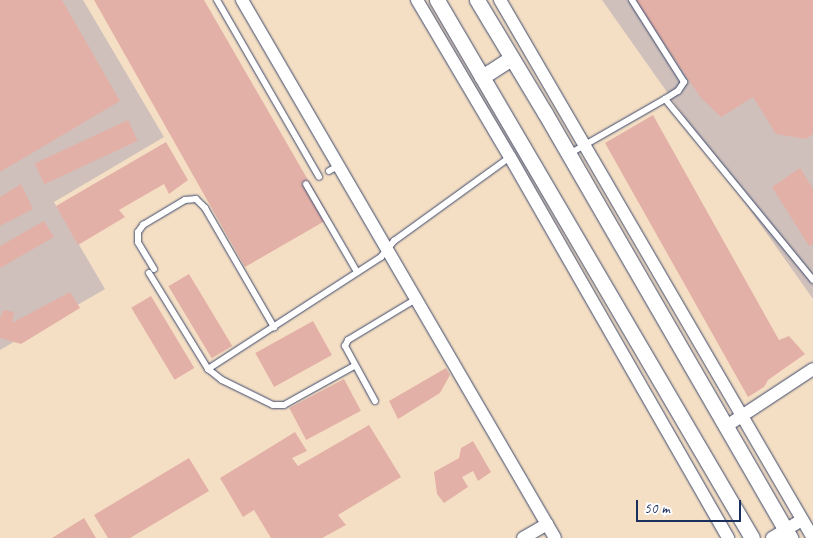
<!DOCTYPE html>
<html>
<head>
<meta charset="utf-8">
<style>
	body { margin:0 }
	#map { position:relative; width:813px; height:538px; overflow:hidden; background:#f5dfc4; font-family:Caveat,sans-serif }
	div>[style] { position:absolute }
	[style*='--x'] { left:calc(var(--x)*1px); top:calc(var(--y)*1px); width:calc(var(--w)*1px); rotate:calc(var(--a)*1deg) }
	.industrial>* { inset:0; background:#cfc0bb }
	.building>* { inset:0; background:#e3b0a7; transform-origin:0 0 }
	.roads { filter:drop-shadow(0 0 1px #3c496d) drop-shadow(0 0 1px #3c496d) }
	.service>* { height:6px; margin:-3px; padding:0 3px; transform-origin:3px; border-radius:3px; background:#fff }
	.minor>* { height:12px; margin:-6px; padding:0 6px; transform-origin:6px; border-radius:6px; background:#fff }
	.tertiary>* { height:15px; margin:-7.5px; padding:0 7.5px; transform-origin:7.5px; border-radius:7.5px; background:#fff }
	span { translate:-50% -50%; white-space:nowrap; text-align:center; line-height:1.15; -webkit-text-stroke:4px #fff; paint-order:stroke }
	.scale { position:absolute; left:636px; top:500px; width:105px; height:22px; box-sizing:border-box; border:2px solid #1b2f5e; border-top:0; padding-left:6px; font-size:15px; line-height:18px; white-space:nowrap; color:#1b2f5e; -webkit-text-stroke:4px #fff; paint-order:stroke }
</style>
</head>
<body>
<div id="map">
	<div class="industrial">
		<i style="clip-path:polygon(0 0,83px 0,164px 137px,54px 202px,105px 289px,0 350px)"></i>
		<i style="clip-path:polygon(602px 0,813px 0,813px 299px)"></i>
	</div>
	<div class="building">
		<i style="clip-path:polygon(0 0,62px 0,120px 101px,0 172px)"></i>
		<i style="clip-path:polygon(94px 0,204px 0,330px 218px,245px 267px)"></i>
		<i style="clip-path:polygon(635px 0,813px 0,813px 134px,806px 139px,776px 134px,753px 97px,721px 117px,701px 98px)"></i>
		<i style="clip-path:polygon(653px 115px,779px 340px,789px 336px,805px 354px,768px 380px,764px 387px,748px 397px,605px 143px)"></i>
		<i style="left:128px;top:120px;width:23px;height:103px;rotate:65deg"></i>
		<i style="clip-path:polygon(166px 142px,188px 180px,169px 194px,164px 184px,119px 210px,125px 217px,78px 245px,56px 206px)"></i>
		<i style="clip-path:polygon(800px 168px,813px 189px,813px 244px,809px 246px,772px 187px)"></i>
		<i style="clip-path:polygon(21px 184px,33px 209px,0 226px,0 197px)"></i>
		<i style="clip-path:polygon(44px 221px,54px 237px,0 268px,0 246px)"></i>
		<i style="left:189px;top:274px;width:84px;height:24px;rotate:59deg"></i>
		<i style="clip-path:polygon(70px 292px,80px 308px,21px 344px,0 338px,0 318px,4px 310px,14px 312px,12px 323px)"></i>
		<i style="left:151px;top:296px;width:84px;height:23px;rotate:59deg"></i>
		<i style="left:313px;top:321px;width:39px;height:66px;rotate:61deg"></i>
		<i style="clip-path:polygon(446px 368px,450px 375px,440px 393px,398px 419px,389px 401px)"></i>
		<i style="left:344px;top:379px;width:36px;height:62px;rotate:62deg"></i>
		<i style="clip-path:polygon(369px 425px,401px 477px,338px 515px,346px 525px,322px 538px,271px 538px,254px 510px,243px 517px,220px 478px,295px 432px,307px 451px,292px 458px,298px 466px)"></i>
		<i style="clip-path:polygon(473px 441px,491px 472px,478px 481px,473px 471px,462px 477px,468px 487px,444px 503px,437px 494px,434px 472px,459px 458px,461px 448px)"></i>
		<i style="clip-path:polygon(189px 458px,209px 491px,130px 538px,108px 538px,94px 515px)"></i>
		<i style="clip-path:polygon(84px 518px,96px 538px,52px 538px)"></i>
	</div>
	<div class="roads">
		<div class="service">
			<i style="--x:217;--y:0;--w:204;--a:60"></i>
			<i style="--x:665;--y:99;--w:234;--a:50.7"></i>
			<i style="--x:569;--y:154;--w:111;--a:-29.8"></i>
			<i style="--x:665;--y:99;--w:15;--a:-32"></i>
			<i style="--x:678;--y:91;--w:11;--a:-56"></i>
			<i style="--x:684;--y:82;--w:97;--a:-122.4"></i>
			<i style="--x:329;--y:171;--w:10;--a:-29"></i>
			<i style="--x:306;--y:184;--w:102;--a:59.9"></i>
			<i style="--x:154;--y:269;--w:31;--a:-121"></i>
			<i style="--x:138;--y:242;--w:10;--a:-90"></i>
			<i style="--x:138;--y:232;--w:9;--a:-54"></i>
			<i style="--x:143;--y:225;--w:49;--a:-30.8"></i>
			<i style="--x:185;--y:200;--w:11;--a:-5"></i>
			<i style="--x:196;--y:199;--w:13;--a:45"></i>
			<i style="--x:205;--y:208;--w:138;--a:59.9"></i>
			<i style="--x:149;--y:273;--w:113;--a:58.4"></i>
			<i style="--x:208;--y:369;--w:18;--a:38"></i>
			<i style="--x:222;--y:380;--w:57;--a:26.1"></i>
			<i style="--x:273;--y:405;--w:11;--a:0"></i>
			<i style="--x:284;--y:405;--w:80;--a:-29.1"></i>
			<i style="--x:208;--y:369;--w:206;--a:-32.9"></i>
			<i style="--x:381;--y:257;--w:21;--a:-51"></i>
			<i style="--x:394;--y:241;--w:143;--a:-35.9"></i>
			<i style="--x:375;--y:401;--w:63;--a:-118.6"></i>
			<i style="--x:345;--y:346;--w:7;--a:-63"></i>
			<i style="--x:348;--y:340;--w:79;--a:-31.1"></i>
		</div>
		<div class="minor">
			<i style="--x:242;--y:0;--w:622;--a:59.81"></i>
			<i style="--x:417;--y:0;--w:182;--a:59.4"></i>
			<i style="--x:510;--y:157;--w:439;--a:60.2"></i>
			<i style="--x:500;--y:0;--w:622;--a:59.81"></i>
			<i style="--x:725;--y:427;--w:105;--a:-33.4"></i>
			<i style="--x:523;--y:538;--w:28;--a:-30"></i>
			<i style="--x:772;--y:538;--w:35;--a:-31"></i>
		</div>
		<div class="tertiary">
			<i style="--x:437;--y:0;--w:623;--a:59.65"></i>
			<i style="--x:477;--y:0;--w:132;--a:59"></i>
			<i style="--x:545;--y:113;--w:491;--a:60"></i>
			<i style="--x:482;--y:77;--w:35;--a:-33"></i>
		</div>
	</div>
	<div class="scale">50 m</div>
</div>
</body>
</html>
